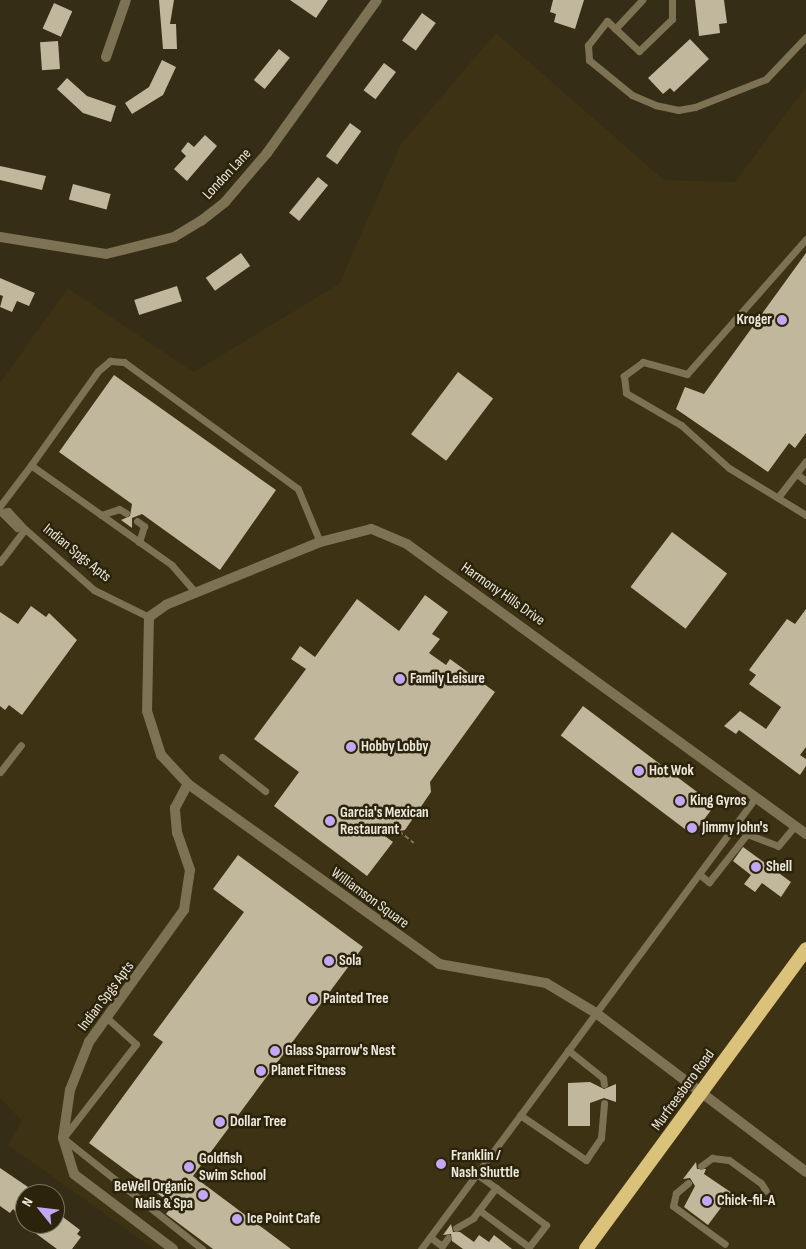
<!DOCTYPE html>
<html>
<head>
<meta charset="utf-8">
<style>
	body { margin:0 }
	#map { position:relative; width:806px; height:1249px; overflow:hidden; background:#352d16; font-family:"Sofia Sans Condensed",sans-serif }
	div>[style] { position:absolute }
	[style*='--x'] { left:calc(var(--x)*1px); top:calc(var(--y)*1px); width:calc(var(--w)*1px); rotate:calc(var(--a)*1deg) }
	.built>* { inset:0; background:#3d3213 }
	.building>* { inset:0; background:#c1b79c; transform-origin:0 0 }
	.path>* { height:2px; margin-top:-1px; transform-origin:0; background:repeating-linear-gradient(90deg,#7b7460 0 5px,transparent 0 7.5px) }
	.service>* { height:7px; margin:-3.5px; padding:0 3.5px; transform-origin:3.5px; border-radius:3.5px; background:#7d7253 }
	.minor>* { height:10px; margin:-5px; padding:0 5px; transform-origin:5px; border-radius:5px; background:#7d7253 }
	.trunk>* { height:14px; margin:-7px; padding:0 7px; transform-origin:7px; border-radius:7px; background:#dbc27a }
	.dots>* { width:14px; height:14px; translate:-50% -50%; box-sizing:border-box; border:2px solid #2b230c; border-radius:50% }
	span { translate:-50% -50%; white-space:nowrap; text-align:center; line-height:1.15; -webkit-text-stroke:5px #2b230c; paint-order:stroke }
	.street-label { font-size:15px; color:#ede8da }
	.poi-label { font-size:15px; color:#ede8da; font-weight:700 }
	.right { translate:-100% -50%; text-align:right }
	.left { translate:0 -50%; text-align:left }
	.north { position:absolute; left:15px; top:1184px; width:50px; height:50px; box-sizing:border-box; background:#2b230c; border:1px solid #79725e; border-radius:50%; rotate:299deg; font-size:14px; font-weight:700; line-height:20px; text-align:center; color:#ede8da }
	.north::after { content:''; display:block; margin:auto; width:18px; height:22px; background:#c3a7f2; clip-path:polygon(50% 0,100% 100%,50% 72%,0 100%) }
</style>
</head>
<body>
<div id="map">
	<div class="built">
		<i style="clip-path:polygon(496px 33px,664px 180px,735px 182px,806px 87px,806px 1249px,154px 1249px,8px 1145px,22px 1121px,0 1098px,0 383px,68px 288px,194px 372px,339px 284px,401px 144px)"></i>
	</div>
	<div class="building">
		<i style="clip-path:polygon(159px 0,174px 0,170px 24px,176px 24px,177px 49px,163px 49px)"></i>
		<i style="clip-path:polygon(290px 0,328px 0,316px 18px)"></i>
		<i style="clip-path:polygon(553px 0,584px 0,575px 29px,554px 22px,556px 14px,550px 12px)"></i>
		<i style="clip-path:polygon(695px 0,724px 0,727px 23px,719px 24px,720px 33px,699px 36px)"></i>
		<i style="left:54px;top:3px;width:20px;height:28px;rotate:24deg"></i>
		<i style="left:422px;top:13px;width:17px;height:34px;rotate:36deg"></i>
		<i style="clip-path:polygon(690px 39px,709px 59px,674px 92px,670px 88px,663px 94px,648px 78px)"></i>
		<i style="left:58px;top:41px;width:28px;height:18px;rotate:86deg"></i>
		<i style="left:279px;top:49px;width:14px;height:40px;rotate:39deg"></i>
		<i style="clip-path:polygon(162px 60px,176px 67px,163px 95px,132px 114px,125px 103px,149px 87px)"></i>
		<i style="left:384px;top:63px;width:15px;height:34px;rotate:37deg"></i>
		<i style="clip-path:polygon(67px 78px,87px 96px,116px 106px,111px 122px,83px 113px,57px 89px)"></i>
		<i style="left:350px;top:123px;width:14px;height:41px;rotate:36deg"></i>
		<i style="clip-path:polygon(205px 135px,217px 146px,187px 181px,174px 169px,186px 156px,181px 151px,188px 142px,194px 147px)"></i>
		<i style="clip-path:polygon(0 166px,46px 176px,42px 190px,0 180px)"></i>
		<i style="left:318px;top:177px;width:13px;height:46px;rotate:39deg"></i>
		<i style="left:73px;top:184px;width:39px;height:16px;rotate:15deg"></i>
		<i style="left:241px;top:253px;width:16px;height:43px;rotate:55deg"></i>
		<i style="clip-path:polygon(806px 253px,806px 433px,795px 448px,789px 443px,768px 472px,676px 409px,685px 387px,704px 394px)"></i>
		<i style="clip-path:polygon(0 278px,35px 293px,29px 306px,17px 301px,12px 312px,0 307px,3px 296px,0 295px)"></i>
		<i style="left:177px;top:286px;width:16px;height:45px;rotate:72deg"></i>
		<i style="left:458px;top:372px;width:44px;height:78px;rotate:37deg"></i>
		<i style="clip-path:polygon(114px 375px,276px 490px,220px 570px,142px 514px,132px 518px,132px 528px,121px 520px,130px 516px,132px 504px,59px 452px)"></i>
		<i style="left:672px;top:532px;width:69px;height:69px;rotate:37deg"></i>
		<i style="clip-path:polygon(425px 595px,448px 612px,432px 634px,440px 639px,429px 653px,446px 665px,450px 659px,495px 692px,430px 782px,431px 792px,405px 830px,382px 834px,393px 842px,367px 876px,274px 806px,299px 772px,254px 739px,306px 669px,291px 659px,300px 646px,315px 657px,357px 599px,399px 631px)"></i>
		<i style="clip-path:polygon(31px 606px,46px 617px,49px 613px,77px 640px,22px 715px,9px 705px,5px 710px,0 706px,0 612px,18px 624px)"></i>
		<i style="clip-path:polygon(806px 609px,806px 747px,800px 755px,806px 759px,806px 766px,800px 775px,739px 730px,736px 734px,724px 726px,740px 711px,766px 729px,781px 707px,749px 684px,756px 675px,749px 670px,787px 619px,795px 624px)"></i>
		<i style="left:583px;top:706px;width:165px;height:37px;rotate:37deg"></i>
		<i style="clip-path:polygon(743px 847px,791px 882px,781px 897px,762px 883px,755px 892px,744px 884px,751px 875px,733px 861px)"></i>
		<i style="clip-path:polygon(238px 855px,363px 947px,193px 1176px,291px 1249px,213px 1249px,166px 1214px,173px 1205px,89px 1143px,163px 1042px,153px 1035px,244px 912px,213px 889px)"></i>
		<i style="clip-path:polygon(590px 1082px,604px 1089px,616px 1084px,616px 1102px,604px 1098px,590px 1103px,590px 1126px,568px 1126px,568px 1083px)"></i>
		<i style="clip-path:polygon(696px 1162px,697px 1169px,706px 1169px,704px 1174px,732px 1193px,708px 1225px,684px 1207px,695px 1186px,690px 1178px,683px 1179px)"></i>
		<i style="clip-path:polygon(0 1168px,28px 1187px,16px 1212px,13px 1209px,10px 1213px,0 1206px)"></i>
		<i style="clip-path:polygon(55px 1211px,80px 1230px,77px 1234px,81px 1237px,72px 1249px,57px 1249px,23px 1224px,55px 1224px)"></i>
		<i style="clip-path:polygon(451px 1224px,453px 1232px,460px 1232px,474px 1242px,479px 1235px,489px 1242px,494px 1235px,512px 1249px,463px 1249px,452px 1241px,451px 1234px,443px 1235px)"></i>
	</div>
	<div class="path">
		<i style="--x:399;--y:831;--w:19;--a:39"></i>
	</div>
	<div class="service">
		<i style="--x:672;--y:0;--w:19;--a:90"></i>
		<i style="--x:672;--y:19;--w:46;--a:135.9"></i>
		<i style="--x:639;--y:51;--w:44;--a:-136.8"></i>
		<i style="--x:607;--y:21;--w:31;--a:128"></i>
		<i style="--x:588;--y:45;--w:15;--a:86"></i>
		<i style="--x:589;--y:60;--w:55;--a:39.1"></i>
		<i style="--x:632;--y:95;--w:25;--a:23"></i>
		<i style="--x:655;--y:105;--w:24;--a:12"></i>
		<i style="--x:678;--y:110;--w:17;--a:-10"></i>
		<i style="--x:695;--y:107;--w:76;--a:-21.5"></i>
		<i style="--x:766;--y:79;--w:58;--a:-46.4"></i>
		<i style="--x:615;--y:29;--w:40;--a:-47"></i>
		<i style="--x:806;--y:239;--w:180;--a:131.4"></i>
		<i style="--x:687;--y:374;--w:46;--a:-164.7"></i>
		<i style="--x:643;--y:362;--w:24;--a:144"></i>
		<i style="--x:624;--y:376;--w:17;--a:83"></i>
		<i style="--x:626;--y:393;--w:64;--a:30.2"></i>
		<i style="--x:681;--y:425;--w:64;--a:41.9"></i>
		<i style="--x:729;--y:468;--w:90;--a:31.4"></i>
		<i style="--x:797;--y:474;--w:11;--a:38"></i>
		<i style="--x:779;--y:496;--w:44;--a:-52.4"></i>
		<i style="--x:0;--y:506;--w:51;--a:-52.9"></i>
		<i style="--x:0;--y:511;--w:24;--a:45"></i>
		<i style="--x:17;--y:528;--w:4;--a:-27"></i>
		<i style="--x:2;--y:512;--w:6;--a:-9"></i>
		<i style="--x:8;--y:511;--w:25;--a:47"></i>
		<i style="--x:101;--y:515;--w:19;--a:-18"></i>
		<i style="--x:119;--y:509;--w:8;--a:30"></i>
		<i style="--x:137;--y:521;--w:9;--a:36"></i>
		<i style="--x:144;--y:526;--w:17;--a:107"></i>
		<i style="--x:0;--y:562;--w:41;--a:-52.9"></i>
		<i style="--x:25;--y:529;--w:92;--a:41.5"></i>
		<i style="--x:94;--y:590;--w:61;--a:26.1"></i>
		<i style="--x:196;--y:593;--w:37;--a:-131"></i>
		<i style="--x:172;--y:565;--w:173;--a:-144.7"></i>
		<i style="--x:31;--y:465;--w:115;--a:-54.5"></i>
		<i style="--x:98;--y:371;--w:16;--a:-40"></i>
		<i style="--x:110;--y:361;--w:14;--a:4"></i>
		<i style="--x:124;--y:362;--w:215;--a:36.1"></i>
		<i style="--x:298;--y:489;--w:57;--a:67.5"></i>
		<i style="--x:222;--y:757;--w:55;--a:38.3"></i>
		<i style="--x:0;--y:772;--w:34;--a:-52"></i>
		<i style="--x:736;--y:824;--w:15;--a:42"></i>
		<i style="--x:699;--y:874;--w:13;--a:39"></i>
		<i style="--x:709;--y:882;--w:61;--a:-51.6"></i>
		<i style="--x:747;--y:834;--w:33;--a:21"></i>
		<i style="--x:778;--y:846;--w:26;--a:-50"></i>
		<i style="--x:107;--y:1018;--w:39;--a:42"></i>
		<i style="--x:136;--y:1044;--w:119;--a:127.8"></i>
		<i style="--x:63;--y:1138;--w:178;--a:38.6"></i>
		<i style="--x:568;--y:1050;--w:45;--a:38.7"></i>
		<i style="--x:603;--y:1078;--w:6;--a:81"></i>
		<i style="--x:520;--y:1115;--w:80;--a:34.3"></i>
		<i style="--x:586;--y:1160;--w:27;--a:-56"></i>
		<i style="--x:601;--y:1138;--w:35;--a:-85"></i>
		<i style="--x:701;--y:1166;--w:14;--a:-36"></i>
		<i style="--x:712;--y:1158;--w:17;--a:7"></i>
		<i style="--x:729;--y:1160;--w:39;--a:36"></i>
		<i style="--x:761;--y:1183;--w:9;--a:58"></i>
		<i style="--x:688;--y:1183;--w:16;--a:140"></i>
		<i style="--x:676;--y:1193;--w:13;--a:103"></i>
		<i style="--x:673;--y:1206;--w:64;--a:36.2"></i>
		<i style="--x:479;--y:1210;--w:62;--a:36.5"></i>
		<i style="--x:529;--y:1247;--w:28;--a:-52"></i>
		<i style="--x:546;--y:1225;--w:62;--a:-143.5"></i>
		<i style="--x:456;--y:1228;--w:20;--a:-30"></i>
		<i style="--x:473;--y:1218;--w:38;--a:-53"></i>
		<i style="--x:496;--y:1188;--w:24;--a:-144"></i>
		<i style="--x:430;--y:1237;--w:15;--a:37"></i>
		<i style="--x:442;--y:1246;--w:10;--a:-53"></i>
		<i style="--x:421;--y:1249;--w:563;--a:-53.46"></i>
	</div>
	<div class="minor">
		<i style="--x:106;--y:57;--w:60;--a:-70.7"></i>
		<i style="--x:0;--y:237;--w:107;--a:9.1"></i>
		<i style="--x:106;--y:254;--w:70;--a:-14"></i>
		<i style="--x:174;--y:237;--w:31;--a:-31"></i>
		<i style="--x:201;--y:221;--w:31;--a:-38"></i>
		<i style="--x:225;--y:202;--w:65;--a:-49.4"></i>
		<i style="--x:267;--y:153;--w:188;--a:-54.3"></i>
		<i style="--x:806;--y:834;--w:493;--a:-144"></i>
		<i style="--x:407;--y:544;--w:39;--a:-157"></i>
		<i style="--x:371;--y:529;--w:53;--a:165.7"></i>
		<i style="--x:320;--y:542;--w:166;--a:157.8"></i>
		<i style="--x:166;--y:605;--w:21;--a:145"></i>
		<i style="--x:149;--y:617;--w:94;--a:91.2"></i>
		<i style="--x:147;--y:711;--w:46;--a:72.3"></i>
		<i style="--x:161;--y:755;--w:40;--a:47"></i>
		<i style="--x:188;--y:784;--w:309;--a:35.6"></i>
		<i style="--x:439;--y:964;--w:109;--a:10.1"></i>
		<i style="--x:546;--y:983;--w:58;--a:31"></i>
		<i style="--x:596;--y:1013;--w:263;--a:37.1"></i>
		<i style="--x:173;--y:1249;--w:124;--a:-142.9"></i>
		<i style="--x:74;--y:1174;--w:38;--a:-107"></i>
		<i style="--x:63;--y:1138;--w:49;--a:-81.7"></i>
		<i style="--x:70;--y:1090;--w:52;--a:-68.4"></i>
		<i style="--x:89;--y:1042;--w:163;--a:-54.3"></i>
		<i style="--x:184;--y:910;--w:40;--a:-81.5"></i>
		<i style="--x:190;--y:870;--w:39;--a:-109"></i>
		<i style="--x:177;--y:833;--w:25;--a:-95"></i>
		<i style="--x:175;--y:808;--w:27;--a:-62"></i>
	</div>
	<div class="trunk">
		<i style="--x:586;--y:1249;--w:372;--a:-53.7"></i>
	</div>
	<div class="dots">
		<i style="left:782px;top:320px;background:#c3a7f2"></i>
		<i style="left:400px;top:679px;background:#c3a7f2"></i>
		<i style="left:351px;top:747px;background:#c3a7f2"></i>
		<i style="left:639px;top:771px;background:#c3a7f2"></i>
		<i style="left:680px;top:801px;background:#c3a7f2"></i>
		<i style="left:330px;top:821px;background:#c3a7f2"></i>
		<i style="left:692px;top:828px;background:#c3a7f2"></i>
		<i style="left:756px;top:867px;background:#c3a7f2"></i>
		<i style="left:329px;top:961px;background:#c3a7f2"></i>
		<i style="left:313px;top:999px;background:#c3a7f2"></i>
		<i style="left:275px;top:1051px;background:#c3a7f2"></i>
		<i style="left:261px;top:1071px;background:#c3a7f2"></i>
		<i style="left:220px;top:1122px;background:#c3a7f2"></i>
		<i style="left:441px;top:1164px;background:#c3a7f2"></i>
		<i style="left:189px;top:1167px;background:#c3a7f2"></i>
		<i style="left:203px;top:1195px;background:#c3a7f2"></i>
		<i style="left:707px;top:1201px;background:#c3a7f2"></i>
		<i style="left:237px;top:1219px;background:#c3a7f2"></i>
	</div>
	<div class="street-label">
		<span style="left:227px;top:174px;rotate:-47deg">London Lane</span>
		<span style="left:77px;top:553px;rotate:39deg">Indian Spgs Apts</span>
		<span style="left:503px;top:594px;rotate:35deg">Harmony Hills Drive</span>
		<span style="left:370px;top:898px;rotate:36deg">Williamson Square</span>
		<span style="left:106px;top:996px;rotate:-53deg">Indian Spgs Apts</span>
		<span style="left:683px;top:1090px;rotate:-54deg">Murfreesboro Road</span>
	</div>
	<div class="poi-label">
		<span class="right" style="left:772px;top:320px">Kroger</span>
		<span class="left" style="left:410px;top:679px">Family Leisure</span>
		<span class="left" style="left:361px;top:747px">Hobby Lobby</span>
		<span class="left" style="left:649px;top:771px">Hot Wok</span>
		<span class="left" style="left:690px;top:801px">King Gyros</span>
		<span class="left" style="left:340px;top:821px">Garcia's Mexican<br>Restaurant</span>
		<span class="left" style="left:702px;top:828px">Jimmy John's</span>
		<span class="left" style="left:766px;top:867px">Shell</span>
		<span class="left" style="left:339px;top:961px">Sola</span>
		<span class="left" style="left:323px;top:999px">Painted Tree</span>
		<span class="left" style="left:285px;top:1051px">Glass Sparrow's Nest</span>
		<span class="left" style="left:271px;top:1071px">Planet Fitness</span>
		<span class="left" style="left:230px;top:1122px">Dollar Tree</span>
		<span class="left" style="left:451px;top:1164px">Franklin /<br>Nash Shuttle</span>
		<span class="left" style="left:199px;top:1167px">Goldfish<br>Swim School</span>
		<span class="right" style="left:193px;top:1195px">BeWell Organic<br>Nails &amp; Spa</span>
		<span class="left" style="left:717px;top:1201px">Chick-fil-A</span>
		<span class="left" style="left:247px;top:1219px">Ice Point Cafe</span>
	</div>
	<div class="north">N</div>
</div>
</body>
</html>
